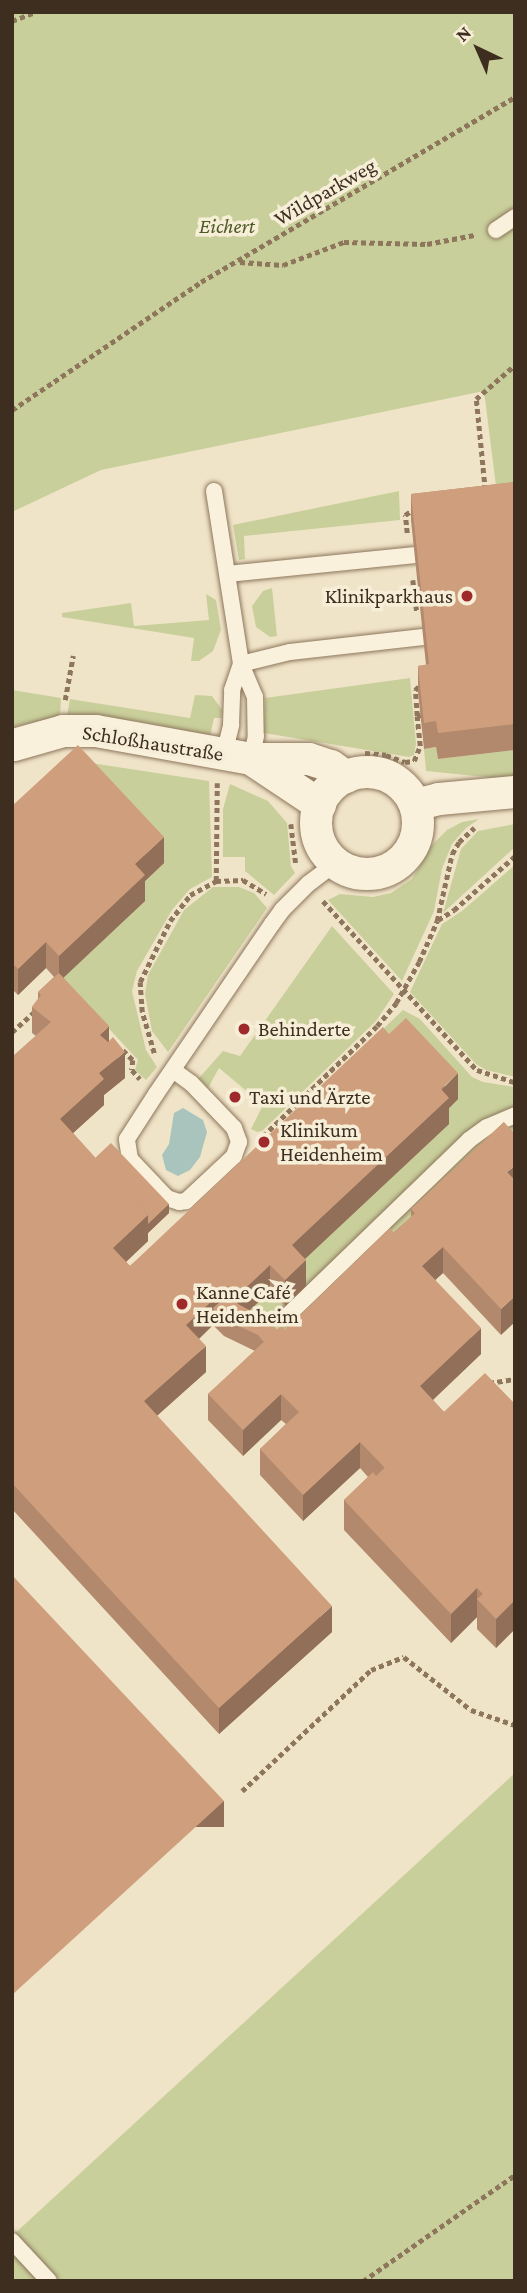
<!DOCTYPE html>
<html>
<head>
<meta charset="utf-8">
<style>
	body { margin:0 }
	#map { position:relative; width:527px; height:2293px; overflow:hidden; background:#f0e4c8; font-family:"Crimson Pro",serif }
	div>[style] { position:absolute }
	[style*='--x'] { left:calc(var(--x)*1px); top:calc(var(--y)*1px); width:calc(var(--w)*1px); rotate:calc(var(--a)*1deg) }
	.green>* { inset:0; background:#c9cf9b }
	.water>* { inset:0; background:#a9c4bc }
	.path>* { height:4.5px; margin-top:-2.25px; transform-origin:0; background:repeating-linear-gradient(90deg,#8d765c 0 5px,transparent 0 8.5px) }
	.roads { filter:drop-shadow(0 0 2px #8d765c) drop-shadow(0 0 2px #8d765c) }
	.lane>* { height:16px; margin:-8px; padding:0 8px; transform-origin:8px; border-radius:8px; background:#faf1dc }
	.street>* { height:32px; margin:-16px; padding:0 16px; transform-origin:16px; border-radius:16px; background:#faf1dc }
	.street>.ring { margin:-16px; padding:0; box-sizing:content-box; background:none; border:32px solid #faf1dc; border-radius:50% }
	.wall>* { inset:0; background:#b2896c }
	.shaded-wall>* { inset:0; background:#916f58; transform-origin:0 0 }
	.building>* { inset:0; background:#cf9f7d }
	.dots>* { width:19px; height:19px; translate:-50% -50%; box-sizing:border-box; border:4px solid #f7eed8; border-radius:50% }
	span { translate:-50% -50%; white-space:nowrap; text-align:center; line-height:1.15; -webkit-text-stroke:7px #f7eed8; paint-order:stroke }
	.street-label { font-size:21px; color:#3d2e20 }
	.park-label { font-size:21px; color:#4d5a26; font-style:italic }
	.poi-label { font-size:21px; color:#3d2e20 }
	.right { translate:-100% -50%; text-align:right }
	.left { translate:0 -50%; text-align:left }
	.frame { position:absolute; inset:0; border:14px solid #3d2e20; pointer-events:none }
	.north { position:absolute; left:443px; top:14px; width:70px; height:70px; -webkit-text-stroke:5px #f7eed8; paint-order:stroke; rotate:316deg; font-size:19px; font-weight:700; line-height:28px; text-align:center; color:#3d2e20 }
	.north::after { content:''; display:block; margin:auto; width:24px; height:32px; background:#3d2e20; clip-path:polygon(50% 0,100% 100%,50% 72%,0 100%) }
</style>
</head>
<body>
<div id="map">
	<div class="green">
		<i style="clip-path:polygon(12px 12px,515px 12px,515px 508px,499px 510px,484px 391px,101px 470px,12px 512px)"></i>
		<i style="clip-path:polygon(399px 491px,400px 520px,244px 536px,245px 559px,239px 560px,233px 525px)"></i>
		<i style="clip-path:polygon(272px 588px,277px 636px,270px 637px,256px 627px,252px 606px,263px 591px)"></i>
		<i style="clip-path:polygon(206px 594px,216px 600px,221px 630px,213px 651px,199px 661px,191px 661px,194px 638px,62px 617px,62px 613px,131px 603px,134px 626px,209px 620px)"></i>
		<i style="clip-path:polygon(410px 678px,416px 744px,414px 755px,409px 757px,264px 733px,265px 698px)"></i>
		<i style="clip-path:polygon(12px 690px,61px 698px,60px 717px,12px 727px)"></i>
		<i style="clip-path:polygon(195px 695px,212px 696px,223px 711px,221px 718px,214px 718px,210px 736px,137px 721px,67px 716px,70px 699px,190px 718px)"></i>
		<i style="clip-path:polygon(436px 747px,438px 759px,515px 750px,515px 780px,426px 771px,424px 749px)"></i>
		<i style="clip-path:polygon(91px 763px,209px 781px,212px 877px,190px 889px,172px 910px,137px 971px,132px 991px,146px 1050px,157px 1067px,146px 1080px,135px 1070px,138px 1060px,62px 978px,145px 901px)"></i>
		<i style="clip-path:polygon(230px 784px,268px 801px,287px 823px,291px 866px,295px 873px,274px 895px,245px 871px,245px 857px,223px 857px,223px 809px)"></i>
		<i style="clip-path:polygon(479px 819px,466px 828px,452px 844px,442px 869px,434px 911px,402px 981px,328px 900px,340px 894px,373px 897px,391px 893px,412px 879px,431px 846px,447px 830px,462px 822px)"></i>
		<i style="clip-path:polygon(515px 824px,515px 847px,443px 913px,461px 849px,478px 831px)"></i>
		<i style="clip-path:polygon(515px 865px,515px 1077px,486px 1070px,476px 1064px,410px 992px,442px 924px,462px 911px)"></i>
		<i style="clip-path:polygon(213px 887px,239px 887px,254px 893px,267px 908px,168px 1052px,152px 1031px,145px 994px,148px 975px,184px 910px)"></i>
		<i style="clip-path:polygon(332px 926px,394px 994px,376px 1021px,262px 1131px,257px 1132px,251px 1129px,263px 1105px,219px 1068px,208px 1088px,199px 1078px,223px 1051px,240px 1056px)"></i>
		<i style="clip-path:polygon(403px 1010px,420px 1019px,472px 1077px,483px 1082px,515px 1087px,515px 1160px,285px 1356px,238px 1321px,270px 1291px,285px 1306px,306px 1287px,292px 1271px,322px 1087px)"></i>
		<i style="clip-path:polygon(515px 1773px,515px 2281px,12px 2281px,12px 2236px)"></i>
	</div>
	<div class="water">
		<i style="clip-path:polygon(183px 1108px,203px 1120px,207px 1132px,200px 1157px,190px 1170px,178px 1176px,166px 1170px,162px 1155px,169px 1144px,174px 1113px)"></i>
	</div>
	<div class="path">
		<i style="--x:12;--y:21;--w:26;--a:-21"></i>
		<i style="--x:240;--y:262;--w:43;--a:4"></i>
		<i style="--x:283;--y:265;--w:65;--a:-20.7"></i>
		<i style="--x:344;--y:242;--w:83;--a:1.4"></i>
		<i style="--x:427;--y:244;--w:48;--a:-10.8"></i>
		<i style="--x:12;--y:410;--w:228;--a:-34.1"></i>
		<i style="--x:201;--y:282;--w:364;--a:-30.5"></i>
		<i style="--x:485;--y:490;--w:91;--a:-95.6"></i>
		<i style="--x:476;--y:399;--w:52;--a:-41.1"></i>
		<i style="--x:407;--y:533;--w:18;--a:-96"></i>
		<i style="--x:405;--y:515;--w:11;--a:-34"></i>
		<i style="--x:413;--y:580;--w:33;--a:83"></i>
		<i style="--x:65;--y:700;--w:45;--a:-79.7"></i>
		<i style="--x:417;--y:716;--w:26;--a:-94"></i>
		<i style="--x:415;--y:690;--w:8;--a:-45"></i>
		<i style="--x:365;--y:753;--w:21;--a:5"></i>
		<i style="--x:386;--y:755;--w:20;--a:20"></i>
		<i style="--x:405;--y:762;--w:9;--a:-6"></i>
		<i style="--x:414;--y:761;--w:16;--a:-68"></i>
		<i style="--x:420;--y:746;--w:30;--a:-96"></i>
		<i style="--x:417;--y:716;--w:4;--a:-14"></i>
		<i style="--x:291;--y:824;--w:39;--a:83"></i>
		<i style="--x:216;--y:881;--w:98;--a:-89.4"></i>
		<i style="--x:323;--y:901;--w:229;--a:47.7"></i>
		<i style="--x:477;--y:1070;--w:40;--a:18"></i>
		<i style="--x:438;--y:920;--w:19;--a:-32"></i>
		<i style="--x:454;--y:910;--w:81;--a:-41.5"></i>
		<i style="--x:12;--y:1032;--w:30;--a:-42"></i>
		<i style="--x:123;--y:1050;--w:14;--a:45"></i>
		<i style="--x:133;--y:1060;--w:10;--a:96"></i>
		<i style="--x:132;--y:1070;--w:12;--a:48"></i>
		<i style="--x:154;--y:1053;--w:43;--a:-106.3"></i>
		<i style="--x:142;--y:1012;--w:30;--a:-94"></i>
		<i style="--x:140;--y:982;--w:68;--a:-63.8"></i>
		<i style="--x:170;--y:921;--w:33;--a:-52"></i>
		<i style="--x:190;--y:895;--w:30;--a:-28"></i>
		<i style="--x:216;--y:881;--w:27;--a:-2"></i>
		<i style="--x:243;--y:880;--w:27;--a:31"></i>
		<i style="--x:263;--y:1136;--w:158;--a:-44"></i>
		<i style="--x:377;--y:1026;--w:30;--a:-50"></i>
		<i style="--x:396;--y:1003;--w:47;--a:-60.7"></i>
		<i style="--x:419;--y:962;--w:45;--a:-66.3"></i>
		<i style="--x:437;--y:921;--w:69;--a:-77.4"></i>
		<i style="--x:452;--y:854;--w:14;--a:-60"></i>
		<i style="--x:459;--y:842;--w:21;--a:-43"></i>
		<i style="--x:489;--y:1383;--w:26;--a:-9"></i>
		<i style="--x:242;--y:1791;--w:177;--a:-43.2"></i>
		<i style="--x:371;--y:1670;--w:35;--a:-22"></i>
		<i style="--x:404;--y:1657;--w:85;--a:38.3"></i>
		<i style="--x:471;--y:1710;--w:46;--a:18.8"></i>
		<i style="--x:363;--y:2281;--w:185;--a:-34.9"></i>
	</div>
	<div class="roads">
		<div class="lane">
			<i style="--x:496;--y:230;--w:23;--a:-34"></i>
			<i style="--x:214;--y:491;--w:175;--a:81.1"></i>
			<i style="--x:241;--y:664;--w:36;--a:67"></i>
			<i style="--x:255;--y:697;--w:39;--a:89"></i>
			<i style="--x:256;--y:736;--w:24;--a:102"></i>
			<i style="--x:228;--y:574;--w:188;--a:-5.8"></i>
			<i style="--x:241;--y:664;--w:50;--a:-13.8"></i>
			<i style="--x:290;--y:652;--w:134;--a:-6.4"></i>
			<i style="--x:224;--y:754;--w:30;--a:-76"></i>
			<i style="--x:231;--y:725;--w:35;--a:-88"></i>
			<i style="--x:232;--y:690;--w:28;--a:-71"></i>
			<i style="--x:173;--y:1070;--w:22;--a:36"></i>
			<i style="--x:191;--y:1083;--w:62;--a:46.3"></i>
			<i style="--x:234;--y:1128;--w:15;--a:70"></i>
			<i style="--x:239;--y:1142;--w:15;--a:110"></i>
			<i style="--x:234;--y:1156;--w:66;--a:136.8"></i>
			<i style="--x:186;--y:1201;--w:7;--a:172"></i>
			<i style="--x:179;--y:1202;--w:13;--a:-162"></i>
			<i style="--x:167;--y:1198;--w:54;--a:-133.5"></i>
			<i style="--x:130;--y:1159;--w:20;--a:-99"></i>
			<i style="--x:127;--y:1139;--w:54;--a:-57.2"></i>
			<i style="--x:156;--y:1094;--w:206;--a:-55.7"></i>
			<i style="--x:272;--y:924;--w:17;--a:-54"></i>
			<i style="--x:282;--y:910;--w:37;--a:-45"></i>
			<i style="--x:308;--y:884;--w:35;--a:-37"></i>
			<i style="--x:286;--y:1317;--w:255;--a:-44"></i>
			<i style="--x:469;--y:1140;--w:22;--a:-36"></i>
			<i style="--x:487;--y:1127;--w:30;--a:-23"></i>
			<i style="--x:12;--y:2241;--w:54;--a:47.2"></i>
		</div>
		<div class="street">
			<i style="--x:14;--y:745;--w:51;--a:-15.9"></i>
			<i style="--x:63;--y:731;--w:33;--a:0"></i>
			<i style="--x:96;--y:731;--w:158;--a:10.2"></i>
			<i style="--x:251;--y:759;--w:58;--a:0"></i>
			<i style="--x:309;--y:759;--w:23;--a:18"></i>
			<i style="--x:331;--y:766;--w:19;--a:36"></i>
			<i style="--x:251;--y:759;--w:83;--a:33.7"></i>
			<i class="ring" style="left:316px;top:772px;width:70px;height:70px"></i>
			<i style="--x:415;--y:805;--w:25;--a:-14"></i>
			<i style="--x:439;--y:799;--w:76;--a:-5.3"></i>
		</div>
	</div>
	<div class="wall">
		<i style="clip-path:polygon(515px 482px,515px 750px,438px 759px,436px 747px,424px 749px,418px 692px,418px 666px,426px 665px,411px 520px,411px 494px)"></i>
		<i style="clip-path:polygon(12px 806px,164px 863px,145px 881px,145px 901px,63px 977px,109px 1041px,125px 1078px,104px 1095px,104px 1105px,73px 1133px,95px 1158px,169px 1213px,148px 1233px,148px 1241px,126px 1262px,130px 1266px,389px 1034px,458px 1099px,449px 1108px,449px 1124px,305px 1259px,306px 1286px,285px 1306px,270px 1291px,249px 1311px,277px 1330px,285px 1330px,411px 1217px,411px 1209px,504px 1122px,501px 1335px,443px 1273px,435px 1280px,481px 1354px,433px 1400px,444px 1412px,515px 1404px,515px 1633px,513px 1631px,496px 1648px,477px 1629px,477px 1617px,451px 1643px,344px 1530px,344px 1500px,368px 1477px,360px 1468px,303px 1521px,260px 1475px,260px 1449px,286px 1424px,281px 1420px,243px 1456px,208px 1420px,208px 1394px,255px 1351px,224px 1336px,213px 1325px,199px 1339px,206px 1372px,157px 1416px,332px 1632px,219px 1734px,12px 1509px,12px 1057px,36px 1036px,32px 1033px,32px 1007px,38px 999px,38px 992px,54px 977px,46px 968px,18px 995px,12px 989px)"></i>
	</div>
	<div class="shaded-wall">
		<i style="clip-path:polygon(164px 837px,164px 863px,145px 881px,145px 901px,59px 982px,59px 956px,135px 864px)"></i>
		<i style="clip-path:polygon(46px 942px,46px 968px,18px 995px,18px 969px)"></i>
		<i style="clip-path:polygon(109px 1026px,109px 1052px,100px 1035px)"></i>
		<i style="clip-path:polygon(125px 1052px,125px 1078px,104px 1095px,104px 1105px,60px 1145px,60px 1119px,99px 1073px)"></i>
		<i style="clip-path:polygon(458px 1073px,458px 1099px,449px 1108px,449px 1124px,292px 1271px,292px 1245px)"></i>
		<i style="clip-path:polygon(515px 1166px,515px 1192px,507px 1172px)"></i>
		<i style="clip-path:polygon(169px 1204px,169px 1213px,148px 1233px,148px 1241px,113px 1274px,113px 1248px,148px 1215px)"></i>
		<i style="clip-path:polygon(443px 1247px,443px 1273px,422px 1292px,422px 1266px)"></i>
		<i style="clip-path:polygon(306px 1260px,306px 1286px,285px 1306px,285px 1280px)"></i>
		<i style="clip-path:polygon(270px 1265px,270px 1291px,238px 1321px,238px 1295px)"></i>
		<i style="clip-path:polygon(228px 1286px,228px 1312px,213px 1308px,213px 1325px,186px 1351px,186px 1325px)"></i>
		<i style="clip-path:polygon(515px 1296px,515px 1322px,501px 1335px,501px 1309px)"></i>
		<i style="clip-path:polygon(481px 1328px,481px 1354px,420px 1412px,420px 1386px)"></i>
		<i style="clip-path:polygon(206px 1346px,206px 1372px,144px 1427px,144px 1401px)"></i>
		<i style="clip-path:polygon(281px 1394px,281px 1420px,243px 1456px,243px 1430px)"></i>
		<i style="clip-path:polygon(360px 1442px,360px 1468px,303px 1521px,303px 1495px)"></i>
		<i style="clip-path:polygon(477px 1588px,477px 1617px,451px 1643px,451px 1614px)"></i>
		<i style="clip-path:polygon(513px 1602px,513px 1631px,496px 1648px,496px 1619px)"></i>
		<i style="clip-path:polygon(332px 1606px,332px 1632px,219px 1734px,219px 1708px)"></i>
		<i style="left:224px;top:1801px;width:26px;height:287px;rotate:90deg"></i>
	</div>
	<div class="building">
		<i style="clip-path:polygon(515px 482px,515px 724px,438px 733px,436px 721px,424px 723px,418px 666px,429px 664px,411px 494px)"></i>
		<i style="clip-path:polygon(78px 745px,164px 837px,135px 864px,145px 875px,59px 956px,46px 942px,18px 969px,12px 963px,12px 806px)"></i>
		<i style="clip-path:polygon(59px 973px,109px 1026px,100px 1035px,108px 1042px,113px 1037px,125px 1052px,99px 1073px,104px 1079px,60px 1119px,148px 1215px,113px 1248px,130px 1266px,383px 1027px,389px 1034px,406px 1018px,458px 1073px,441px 1089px,449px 1098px,292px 1245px,306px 1260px,285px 1280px,270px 1265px,238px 1295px,228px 1286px,186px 1325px,206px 1346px,144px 1401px,332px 1606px,219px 1708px,12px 1483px,12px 1057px,51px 1022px,32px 1007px,41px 995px,38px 992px)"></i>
		<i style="clip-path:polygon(504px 1122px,515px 1134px,515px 1166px,507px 1172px,515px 1180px,515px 1296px,501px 1309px,443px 1247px,422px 1266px,481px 1328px,420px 1386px,444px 1412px,385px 1468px,360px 1442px,303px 1495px,260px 1449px,299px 1412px,281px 1394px,243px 1430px,208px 1394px,282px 1325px,285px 1330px,390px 1228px,394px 1233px,415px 1213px,411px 1209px)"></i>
		<i style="clip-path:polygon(111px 1143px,169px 1204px,148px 1224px,148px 1215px,95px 1158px)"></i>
		<i style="clip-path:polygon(228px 1295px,238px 1304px,271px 1322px,277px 1330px,264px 1342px,258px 1335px,224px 1319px,213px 1308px)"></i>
		<i style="clip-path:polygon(485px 1373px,515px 1404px,515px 1604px,513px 1602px,496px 1619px,477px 1599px,483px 1594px,477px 1588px,451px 1614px,344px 1500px,373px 1472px,376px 1476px)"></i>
		<i style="clip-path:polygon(12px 1575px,224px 1801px,12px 1995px)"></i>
	</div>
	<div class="dots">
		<i style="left:467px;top:596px;background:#9e2a2b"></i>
		<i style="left:244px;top:1029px;background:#9e2a2b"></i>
		<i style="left:235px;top:1097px;background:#9e2a2b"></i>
		<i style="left:264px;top:1142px;background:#9e2a2b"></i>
		<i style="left:182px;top:1304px;background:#9e2a2b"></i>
	</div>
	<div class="street-label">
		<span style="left:325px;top:192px;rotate:-30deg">Wildparkweg</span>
		<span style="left:153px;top:743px;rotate:9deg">Schloßhaustraße</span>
	</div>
	<div class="park-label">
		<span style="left:227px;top:226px">Eichert</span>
	</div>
	<div class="poi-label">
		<span class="right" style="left:453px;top:596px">Klinikparkhaus</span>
		<span class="left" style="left:258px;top:1029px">Behinderte</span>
		<span class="left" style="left:249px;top:1097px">Taxi und Ärzte</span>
		<span class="left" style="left:280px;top:1142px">Klinikum<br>Heidenheim</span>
		<span class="left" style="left:196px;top:1304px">Kanne Café<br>Heidenheim</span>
	</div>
	<div class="frame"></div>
	<div class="north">N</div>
</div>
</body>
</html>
